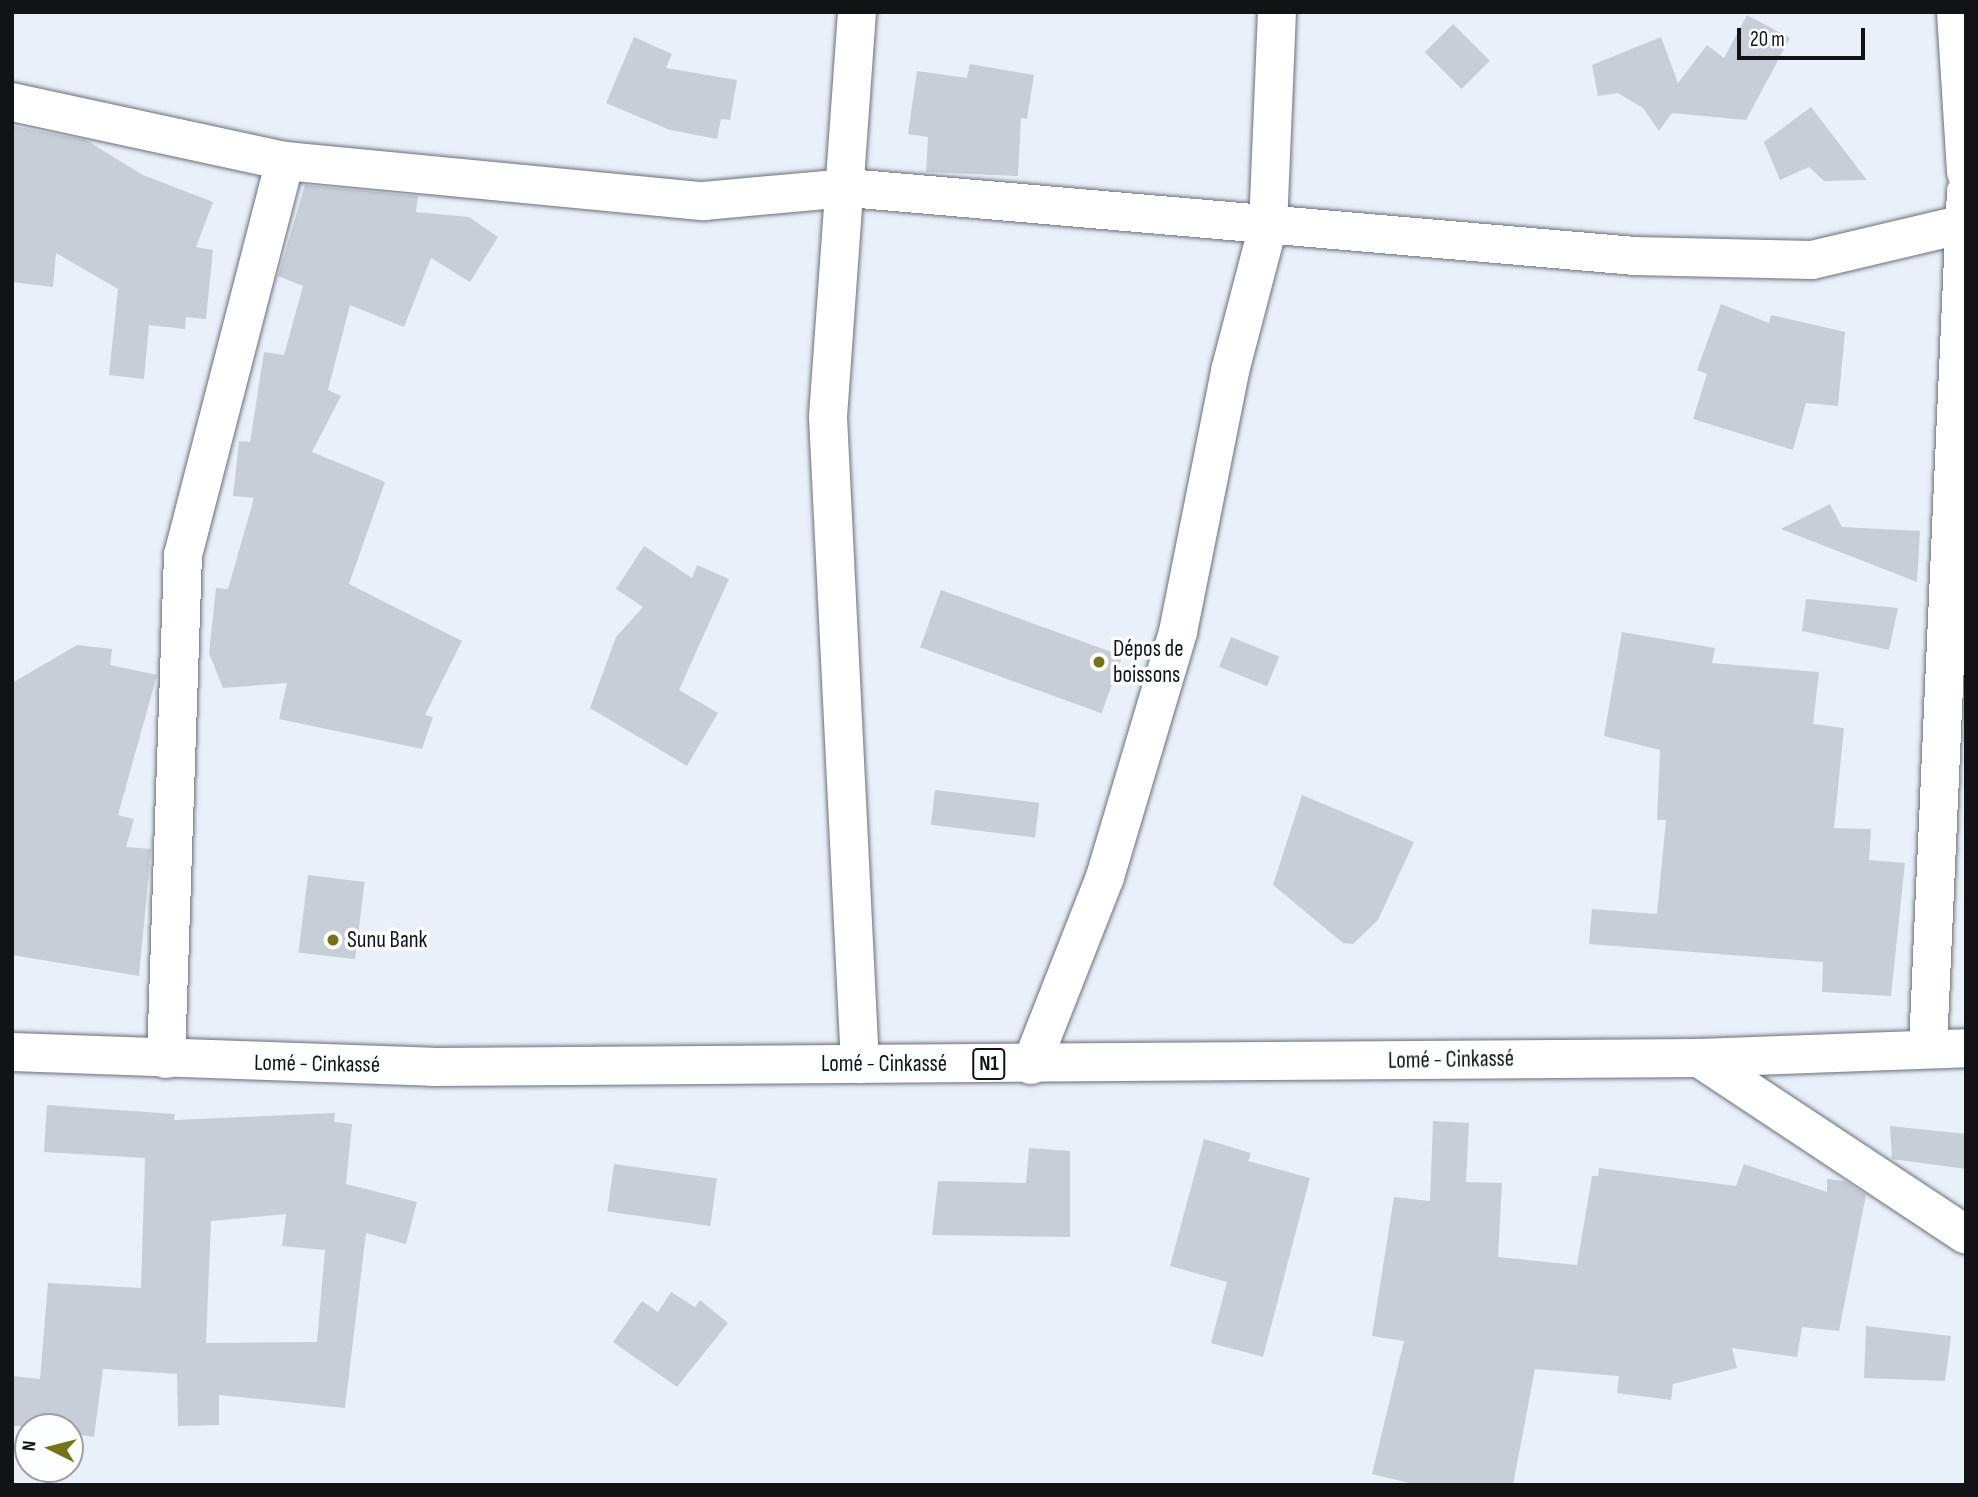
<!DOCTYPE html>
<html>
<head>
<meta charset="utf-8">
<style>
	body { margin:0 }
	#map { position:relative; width:1978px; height:1497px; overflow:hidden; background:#e9f0fa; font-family:"Sofia Sans Condensed",sans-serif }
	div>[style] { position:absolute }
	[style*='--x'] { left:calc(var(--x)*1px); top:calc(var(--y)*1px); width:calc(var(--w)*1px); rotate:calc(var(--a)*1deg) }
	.building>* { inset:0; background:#c7ced8; transform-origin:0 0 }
	.roads { filter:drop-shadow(0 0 2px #6a7079) drop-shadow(0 0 2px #6a7079) }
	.minor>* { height:38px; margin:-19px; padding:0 19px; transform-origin:19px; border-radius:19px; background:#fff }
	.trunk>* { height:38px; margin:-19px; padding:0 19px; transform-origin:19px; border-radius:19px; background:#fff }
	.dots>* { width:19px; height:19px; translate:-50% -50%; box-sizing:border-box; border:4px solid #fbfdff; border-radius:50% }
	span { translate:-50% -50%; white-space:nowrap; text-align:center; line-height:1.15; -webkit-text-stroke:7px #fbfdff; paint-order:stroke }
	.shield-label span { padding:2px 5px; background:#fbfdff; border:2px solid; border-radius:5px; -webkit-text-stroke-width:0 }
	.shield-label { font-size:21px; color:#111317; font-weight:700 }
	.poi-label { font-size:23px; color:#111317 }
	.left { translate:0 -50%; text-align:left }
	.street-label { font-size:23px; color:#111317 }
	.frame { position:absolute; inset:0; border:14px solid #111317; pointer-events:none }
	.north { position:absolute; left:14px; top:1413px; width:70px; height:70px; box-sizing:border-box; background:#fbfdff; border:2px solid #9d9fa2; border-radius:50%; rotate:276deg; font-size:19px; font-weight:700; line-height:28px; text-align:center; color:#111317 }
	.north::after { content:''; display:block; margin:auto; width:24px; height:32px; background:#747419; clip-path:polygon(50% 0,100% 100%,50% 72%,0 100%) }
	.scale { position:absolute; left:1737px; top:28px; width:128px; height:32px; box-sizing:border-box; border:4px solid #111317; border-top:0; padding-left:9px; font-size:21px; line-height:24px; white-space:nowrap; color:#111317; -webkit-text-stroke:5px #fbfdff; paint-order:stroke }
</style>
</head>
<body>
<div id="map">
	<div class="building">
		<i style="clip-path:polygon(1747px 15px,1790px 38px,1746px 120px,1672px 113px,1659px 131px,1643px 108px,1618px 93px,1598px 96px,1592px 65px,1661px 37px,1678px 83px,1707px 45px,1724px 58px)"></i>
		<i style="left:1453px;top:24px;width:52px;height:40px;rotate:45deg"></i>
		<i style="clip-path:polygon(634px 37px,672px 54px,666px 68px,737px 80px,730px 120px,721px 119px,717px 139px,670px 130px,606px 103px)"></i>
		<i style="clip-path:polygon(970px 64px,1034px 75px,1027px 119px,1021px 118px,1018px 176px,926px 172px,928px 137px,908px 134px,917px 71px,967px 78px)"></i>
		<i style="clip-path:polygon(1811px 107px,1867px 180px,1824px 181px,1809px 167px,1780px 180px,1764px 142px)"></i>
		<i style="clip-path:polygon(14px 126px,86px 140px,143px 175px,213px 202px,196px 247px,213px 250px,206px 319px,186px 317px,185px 329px,149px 325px,144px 379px,109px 375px,118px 289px,56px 253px,53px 287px,12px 282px)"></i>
		<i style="clip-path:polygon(305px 185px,418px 196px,416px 212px,469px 217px,498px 237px,470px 282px,431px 258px,404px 327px,350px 305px,328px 390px,341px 396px,312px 452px,385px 482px,349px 584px,462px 641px,425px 715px,433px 717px,422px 749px,279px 719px,287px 683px,223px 688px,209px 653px,216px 588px,228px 589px,254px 498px,233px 496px,239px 441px,250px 442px,264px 352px,284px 355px,303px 286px,278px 276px)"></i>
		<i style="clip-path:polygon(1721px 304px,1769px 323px,1771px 315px,1845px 332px,1838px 406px,1806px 403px,1793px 450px,1693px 419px,1707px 374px,1697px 370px)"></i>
		<i style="clip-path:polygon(1830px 504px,1842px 527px,1920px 531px,1917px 582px,1781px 529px)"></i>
		<i style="clip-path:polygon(644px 546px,692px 578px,697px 565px,729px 579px,679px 690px,718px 713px,687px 766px,590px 708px,616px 637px,643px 607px,616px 589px)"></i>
		<i style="left:941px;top:590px;width:193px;height:61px;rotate:20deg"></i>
		<i style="clip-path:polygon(1806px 599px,1898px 608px,1889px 650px,1802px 631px)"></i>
		<i style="clip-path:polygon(1622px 632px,1715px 648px,1712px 663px,1819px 672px,1813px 724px,1844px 728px,1834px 828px,1871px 829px,1869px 860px,1905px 863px,1891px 996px,1822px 992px,1823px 962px,1589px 944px,1592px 909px,1657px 914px,1666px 820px,1657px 820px,1660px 750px,1604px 736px)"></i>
		<i style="left:1231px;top:637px;width:52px;height:32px;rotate:22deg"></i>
		<i style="clip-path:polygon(77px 645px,112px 649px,110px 665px,157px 675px,118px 815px,134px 819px,126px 847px,151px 849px,139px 976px,12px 955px,12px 683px)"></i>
		<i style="left:935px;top:790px;width:105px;height:35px;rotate:7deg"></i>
		<i style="clip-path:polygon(1302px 795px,1414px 842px,1378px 920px,1353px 944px,1343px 943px,1273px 885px)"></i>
		<i style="left:308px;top:875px;width:57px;height:78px;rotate:7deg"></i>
		<i style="clip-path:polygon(evenodd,47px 1105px,175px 1114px,174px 1120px,335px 1113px,334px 1122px,352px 1124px,346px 1184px,417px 1202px,406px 1244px,366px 1233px,345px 1408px,219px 1395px,219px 1425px,178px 1426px,177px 1374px,103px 1369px,94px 1437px,70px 1433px,70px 1427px,12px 1426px,12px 1376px,40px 1379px,48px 1283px,141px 1288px,145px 1158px,44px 1152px,47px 1105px,286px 1214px,282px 1246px,325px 1250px,317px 1342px,206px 1343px,211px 1221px,286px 1214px)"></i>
		<i style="clip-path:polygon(1433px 1121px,1469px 1123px,1466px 1182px,1502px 1183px,1498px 1257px,1577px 1265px,1592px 1176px,1598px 1176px,1599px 1168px,1736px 1186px,1744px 1164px,1827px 1192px,1827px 1179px,1845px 1181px,1866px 1195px,1839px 1331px,1802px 1327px,1797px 1357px,1732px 1348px,1737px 1368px,1673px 1384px,1671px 1400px,1617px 1393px,1619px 1376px,1535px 1369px,1513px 1485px,1417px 1485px,1372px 1474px,1404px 1341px,1372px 1336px,1394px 1197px,1430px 1201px)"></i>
		<i style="clip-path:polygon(1890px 1126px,1966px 1134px,1966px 1169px,1892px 1159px)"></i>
		<i style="clip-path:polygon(1204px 1139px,1251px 1153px,1248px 1161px,1310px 1178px,1263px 1357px,1211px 1343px,1227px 1282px,1170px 1266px)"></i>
		<i style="clip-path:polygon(1029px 1148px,1070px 1151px,1070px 1237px,932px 1235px,938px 1181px,1026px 1183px)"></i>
		<i style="left:614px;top:1164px;width:104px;height:48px;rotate:8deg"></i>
		<i style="clip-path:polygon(671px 1292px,695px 1307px,700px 1300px,728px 1323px,677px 1387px,613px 1342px,642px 1301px,658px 1312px)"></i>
		<i style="clip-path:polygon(1866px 1326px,1951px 1336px,1945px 1381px,1864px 1378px)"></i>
	</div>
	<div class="roads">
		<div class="minor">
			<i style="--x:857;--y:12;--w:406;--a:94.1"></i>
			<i style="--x:828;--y:417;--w:648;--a:87.17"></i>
			<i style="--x:1956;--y:12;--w:161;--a:86.4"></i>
			<i style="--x:12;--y:102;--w:279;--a:12.2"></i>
			<i style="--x:285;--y:161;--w:421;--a:5.5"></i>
			<i style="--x:704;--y:201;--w:145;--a:-5.2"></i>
			<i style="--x:848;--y:188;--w:789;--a:4.94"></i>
			<i style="--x:1634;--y:256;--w:178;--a:1.3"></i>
			<i style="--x:1812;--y:260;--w:152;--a:-13.3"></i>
			<i style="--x:1928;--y:1047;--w:856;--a:-87.46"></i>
			<i style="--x:1699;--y:1058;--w:320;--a:33.5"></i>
			<i style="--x:166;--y:1059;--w:504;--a:-88.07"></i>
			<i style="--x:183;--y:555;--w:407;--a:-75.5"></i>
			<i style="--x:1031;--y:1065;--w:202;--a:-68.5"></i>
			<i style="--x:1105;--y:877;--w:256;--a:-73.4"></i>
			<i style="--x:1178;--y:632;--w:266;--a:-78.7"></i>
			<i style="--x:1230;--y:371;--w:150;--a:-75.3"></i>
			<i style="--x:1268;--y:226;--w:214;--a:-87.6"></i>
		</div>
		<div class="trunk">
			<i style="--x:12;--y:1052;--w:420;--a:2"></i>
			<i style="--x:432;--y:1067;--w:1267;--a:-0.41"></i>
			<i style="--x:1699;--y:1058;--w:267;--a:-2.1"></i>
		</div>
	</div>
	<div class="dots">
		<i style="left:1099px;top:662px;background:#747419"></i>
		<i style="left:333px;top:940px;background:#747419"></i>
	</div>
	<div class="shield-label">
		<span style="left:989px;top:1064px">N1</span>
	</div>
	<div class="poi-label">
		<span class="left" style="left:1113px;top:662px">Dépos de<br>boissons</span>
		<span class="left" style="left:347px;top:940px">Sunu Bank</span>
	</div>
	<div class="street-label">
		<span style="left:1451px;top:1060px;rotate:-1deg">Lomé - Cinkassé</span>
		<span style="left:317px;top:1064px;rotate:1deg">Lomé - Cinkassé</span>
		<span style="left:884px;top:1064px">Lomé - Cinkassé</span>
	</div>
	<div class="frame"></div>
	<div class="north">N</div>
	<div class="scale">20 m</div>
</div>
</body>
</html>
